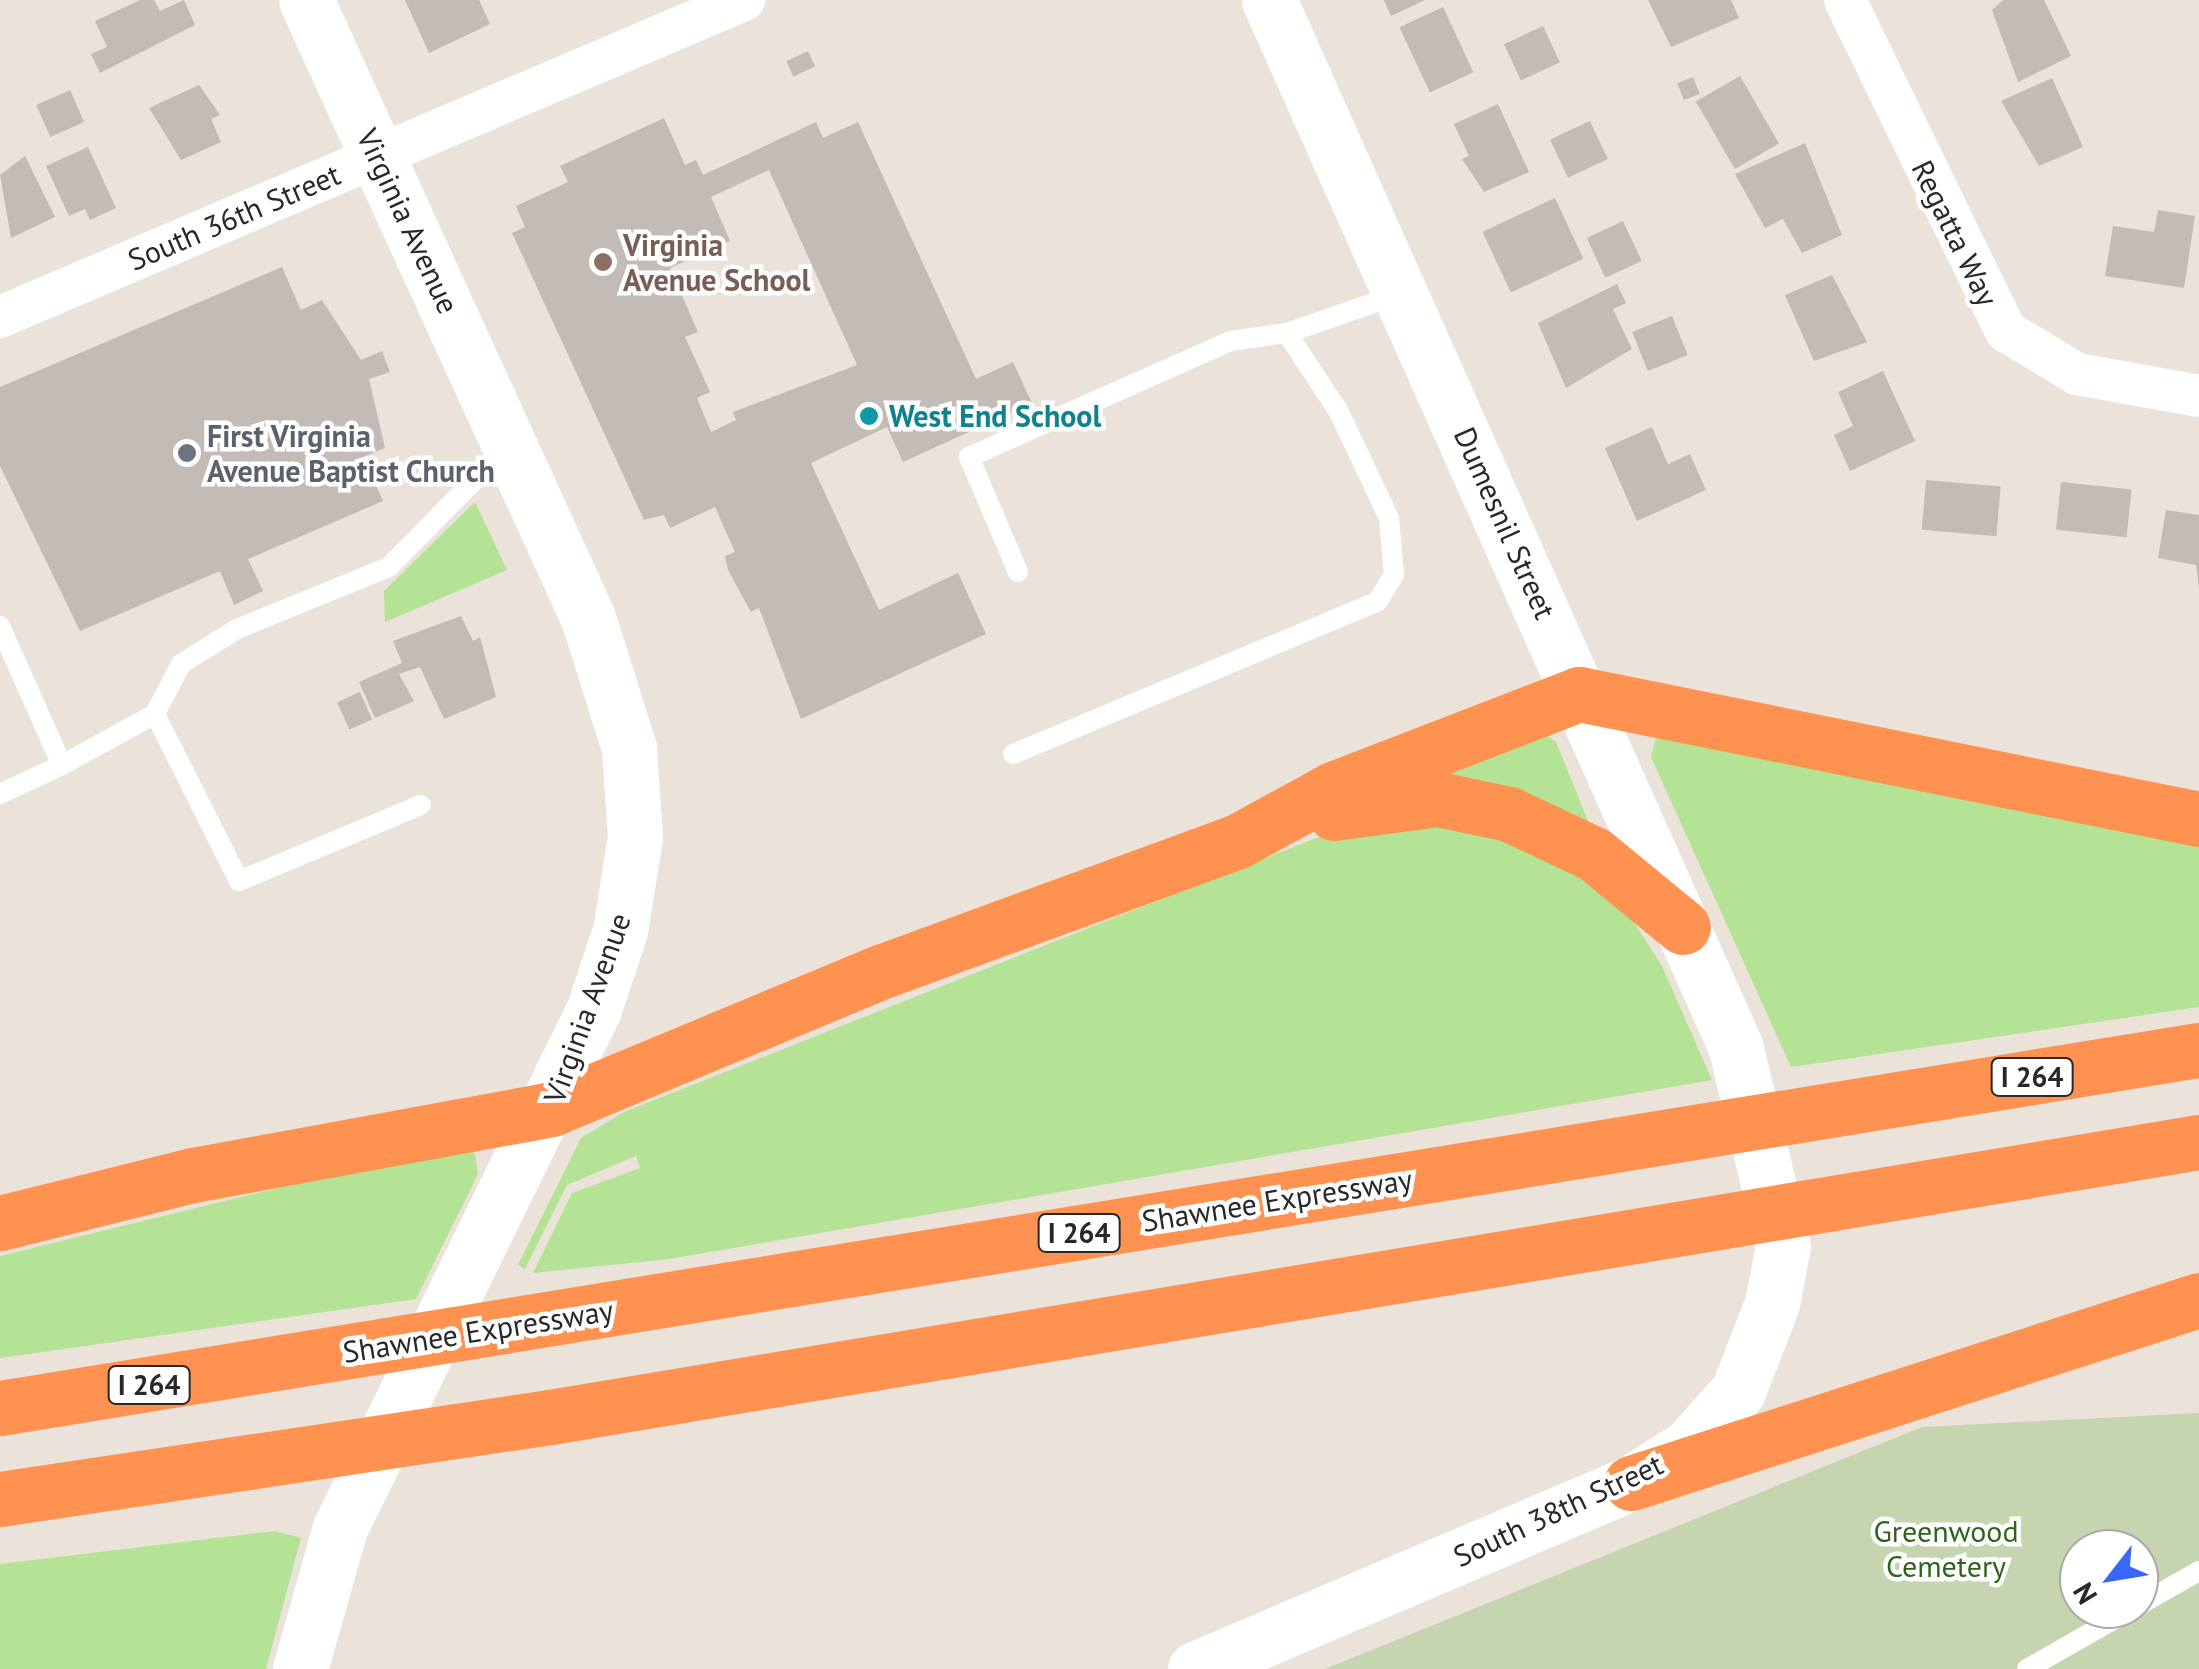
<!DOCTYPE html>
<html>
<head>
<meta charset="utf-8">
<style>
	body { margin:0 }
	#map { position:relative; width:2199px; height:1669px; overflow:hidden; background:#ebe2d9; font-family:"PT Sans",sans-serif }
	div>[style] { position:absolute }
	[style*='--x'] { left:calc(var(--x)*1px); top:calc(var(--y)*1px); width:calc(var(--w)*1px); rotate:calc(var(--a)*1deg) }
	.green>* { inset:0; background:#b4e395 }
	.cemetery>* { inset:0; background:#c4d5b0 }
	.building>* { inset:0; background:#c3bcb6; transform-origin:0 0 }
	.service>* { height:20px; margin:-10px; padding:0 10px; transform-origin:10px; border-radius:10px; background:#fff }
	.minor>* { height:42px; margin:-21px; padding:0 21px; transform-origin:21px; border-radius:21px; background:#fff }
	.secondary>* { height:55px; margin:-27.5px; padding:0 27.5px; transform-origin:27.5px; border-radius:27.5px; background:#fff }
	.motorway>* { height:55px; margin:-27.5px; padding:0 27.5px; transform-origin:27.5px; border-radius:27.5px; background:#ff9250 }
	.dots>* { width:28px; height:28px; translate:-50% -50%; box-sizing:border-box; border:5px solid #fff; border-radius:50% }
	span { translate:-50% -50%; white-space:nowrap; text-align:center; line-height:1.15; -webkit-text-stroke:9px #fff; paint-order:stroke }
	.shield-label span { padding:2px 8px; background:#fff; border:2px solid; border-radius:8px; -webkit-text-stroke-width:0 }
	.shield-label { font-size:28px; color:#282828; font-weight:700 }
	.street-label { font-size:30px; color:#282828 }
	.education-label { font-size:30px; color:#785e54; font-weight:700 }
	.left { translate:0 -50%; text-align:left }
	.culture-label { font-size:30px; color:#0d838f; font-weight:700 }
	.worship-label { font-size:30px; color:#5b616d; font-weight:700 }
	.park-label { font-size:30px; color:#2d6419 }
	.north { position:absolute; left:2059px; top:1529px; width:100px; height:100px; box-sizing:border-box; background:#fff; border:2px solid #a9a9a9; border-radius:50%; rotate:239deg; font-size:28px; font-weight:700; line-height:40px; text-align:center; color:#282828 }
	.north::after { content:''; display:block; margin:auto; width:35px; height:45px; background:#3666fb; clip-path:polygon(50% 0,100% 100%,50% 72%,0 100%) }
</style>
</head>
<body>
<div id="map">
	<div class="green">
		<i style="clip-path:polygon(475px 502px,507px 570px,385px 622px,384px 591px)"></i>
		<i style="clip-path:polygon(1542px 731px,1556px 742px,1590px 826px,1407px 779px)"></i>
		<i style="clip-path:polygon(1656px 737px,2199px 844px,2199px 1007px,1791px 1067px,1651px 757px)"></i>
		<i style="clip-path:polygon(1470px 820px,1616px 894px,1662px 966px,1712px 1080px,669px 1259px,533px 1273px,572px 1193px,640px 1168px,636px 1156px,567px 1185px,525px 1269px,518px 1265px,581px 1138px,624px 1112px,1339px 829px)"></i>
		<i style="clip-path:polygon(474px 1150px,478px 1174px,416px 1299px,0 1358px,0 1256px,367px 1166px)"></i>
		<i style="clip-path:polygon(275px 1531px,301px 1538px,266px 1669px,0 1669px,0 1564px)"></i>
	</div>
	<div class="cemetery">
		<i style="clip-path:polygon(evenodd,2199px 1413px,2199px 1669px,1325px 1669px,1922px 1427px,2199px 1413px,2079px 1549px,2139px 1549px,2139px 1609px,2079px 1609px,2079px 1549px)"></i>
	</div>
	<div class="building">
		<i style="clip-path:polygon(140px 0,154px 0,160px 11px,184px 0,195px 25px,100px 73px,91px 54px,107px 47px,95px 21px)"></i>
		<i style="clip-path:polygon(405px 0,479px 0,490px 24px,429px 53px)"></i>
		<i style="clip-path:polygon(1384px 0,1425px 0,1391px 16px)"></i>
		<i style="clip-path:polygon(1648px 0,1731px 0,1739px 18px,1671px 47px)"></i>
		<i style="clip-path:polygon(2003px 0,2044px 0,2071px 56px,2018px 82px,1992px 10px)"></i>
		<i style="left:1443px;top:7px;width:72px;height:48px;rotate:65deg"></i>
		<i style="left:1543px;top:26px;width:40px;height:43px;rotate:65deg"></i>
		<i style="left:808px;top:51px;width:17px;height:24px;rotate:65deg"></i>
		<i style="left:1740px;top:76px;width:78px;height:51px;rotate:60deg"></i>
		<i style="left:1693px;top:77px;width:18px;height:17px;rotate:68deg"></i>
		<i style="clip-path:polygon(2052px 78px,2083px 147px,2039px 166px,2001px 101px)"></i>
		<i style="clip-path:polygon(199px 85px,220px 115px,211px 119px,221px 142px,181px 160px,149px 108px)"></i>
		<i style="left:70px;top:90px;width:35px;height:37px;rotate:66deg"></i>
		<i style="clip-path:polygon(1498px 104px,1529px 172px,1484px 192px,1462px 159px,1469px 156px,1454px 124px)"></i>
		<i style="clip-path:polygon(evenodd,664px 118px,685px 165px,696px 160px,703px 175px,816px 122px,823px 138px,858px 122px,976px 379px,1013px 362px,1032px 403px,903px 462px,887px 427px,811px 463px,879px 610px,958px 573px,986px 634px,801px 719px,759px 608px,751px 612px,728px 570px,725px 556px,735px 552px,715px 507px,670px 528px,664px 515px,644px 520px,512px 233px,525px 227px,516px 206px,568px 182px,560px 166px,664px 118px,769px 170px,857px 365px,733px 412px,736px 420px,711px 432px,697px 398px,710px 392px,685px 337px,698px 332px,670px 268px,730px 241px,711px 197px,769px 170px)"></i>
		<i style="left:1590px;top:121px;width:42px;height:44px;rotate:65deg"></i>
		<i style="clip-path:polygon(1805px 143px,1842px 235px,1802px 253px,1783px 219px,1765px 228px,1735px 174px)"></i>
		<i style="clip-path:polygon(88px 147px,116px 208px,90px 220px,85px 209px,69px 216px,46px 166px)"></i>
		<i style="clip-path:polygon(25px 156px,55px 217px,11px 238px,0 175px)"></i>
		<i style="left:1555px;top:198px;width:67px;height:80px;rotate:65deg"></i>
		<i style="clip-path:polygon(2158px 210px,2195px 216px,2184px 288px,2105px 276px,2113px 226px,2154px 232px)"></i>
		<i style="left:1623px;top:221px;width:44px;height:40px;rotate:65deg"></i>
		<i style="clip-path:polygon(282px 267px,301px 310px,322px 300px,361px 360px,382px 351px,390px 372px,369px 379px,385px 448px,363px 457px,383px 501px,248px 559px,263px 591px,234px 605px,220px 571px,80px 631px,0 466px,0 387px)"></i>
		<i style="clip-path:polygon(1832px 275px,1867px 342px,1814px 361px,1785px 295px)"></i>
		<i style="clip-path:polygon(1617px 284px,1626px 303px,1613px 309px,1632px 349px,1566px 388px,1538px 323px)"></i>
		<i style="left:1672px;top:316px;width:42px;height:43px;rotate:68deg"></i>
		<i style="clip-path:polygon(1883px 371px,1915px 441px,1850px 471px,1834px 435px,1853px 426px,1838px 392px)"></i>
		<i style="clip-path:polygon(1652px 427px,1668px 464px,1690px 454px,1706px 490px,1637px 521px,1605px 448px)"></i>
		<i style="left:1926px;top:480px;width:75px;height:50px;rotate:5deg"></i>
		<i style="left:2061px;top:482px;width:71px;height:48px;rotate:6deg"></i>
		<i style="clip-path:polygon(2166px 510px,2199px 515px,2199px 588px,2196px 565px,2158px 558px)"></i>
		<i style="clip-path:polygon(461px 616px,473px 641px,480px 637px,496px 697px,444px 719px,420px 667px,399px 674px,414px 701px,375px 718px,359px 682px,402px 663px,393px 641px)"></i>
		<i style="left:360px;top:692px;width:30px;height:25px;rotate:66deg"></i>
	</div>
	<div class="service">
		<i style="--x:1018;--y:572;--w:125;--a:-113.1"></i>
		<i style="--x:969;--y:457;--w:287;--a:-23.9"></i>
		<i style="--x:1231;--y:341;--w:57;--a:-8.1"></i>
		<i style="--x:0;--y:626;--w:152;--a:66"></i>
		<i style="--x:62;--y:765;--w:106;--a:-28.7"></i>
		<i style="--x:155;--y:714;--w:187;--a:63.3"></i>
		<i style="--x:239;--y:881;--w:197;--a:-22.7"></i>
		<i style="--x:155;--y:714;--w:56;--a:-62.5"></i>
		<i style="--x:181;--y:664;--w:66;--a:-32"></i>
		<i style="--x:237;--y:629;--w:164;--a:-22.2"></i>
		<i style="--x:389;--y:567;--w:165;--a:-45.5"></i>
		<i style="--x:1013;--y:754;--w:394;--a:-22.7"></i>
		<i style="--x:1377;--y:602;--w:32;--a:-58"></i>
		<i style="--x:1394;--y:575;--w:57;--a:-95"></i>
		<i style="--x:1389;--y:518;--w:117;--a:-115.3"></i>
		<i style="--x:1339;--y:412;--w:95;--a:-123.4"></i>
		<i style="--x:1287;--y:333;--w:116;--a:-19.1"></i>
		<i style="--x:0;--y:794;--w:68;--a:-25.1"></i>
		<i style="--x:2139;--y:1605;--w:69;--a:-29.5"></i>
		<i style="--x:2027;--y:1669;--w:121;--a:-29.7"></i>
	</div>
	<div class="minor">
		<i style="--x:1845;--y:0;--w:368;--a:64.1"></i>
		<i style="--x:2006;--y:331;--w:83;--a:31.2"></i>
		<i style="--x:2077;--y:374;--w:124;--a:10.2"></i>
		<i style="--x:0;--y:317;--w:809;--a:-23.08"></i>
	</div>
	<div class="secondary">
		<i style="--x:300;--y:1669;--w:147;--a:-74.2"></i>
		<i style="--x:340;--y:1528;--w:578;--a:-63.92"></i>
		<i style="--x:594;--y:1009;--w:82;--a:-71.6"></i>
		<i style="--x:620;--y:931;--w:95;--a:-80.9"></i>
		<i style="--x:635;--y:837;--w:89;--a:-93.9"></i>
		<i style="--x:629;--y:748;--w:136;--a:-107.5"></i>
		<i style="--x:588;--y:618;--w:679;--a:-114.53"></i>
		<i style="--x:1195;--y:1669;--w:474;--a:-23.1"></i>
		<i style="--x:1631;--y:1483;--w:69;--a:-32.5"></i>
		<i style="--x:1689;--y:1446;--w:74;--a:-48.3"></i>
		<i style="--x:1738;--y:1391;--w:93;--a:-68.7"></i>
		<i style="--x:1772;--y:1304;--w:59;--a:-79.3"></i>
		<i style="--x:1783;--y:1246;--w:204;--a:-103.4"></i>
		<i style="--x:1736;--y:1048;--w:1147;--a:-114.02"></i>
	</div>
	<div class="motorway">
		<i style="--x:1334;--y:813;--w:105;--a:-7.7"></i>
		<i style="--x:1438;--y:799;--w:73;--a:11.9"></i>
		<i style="--x:1509;--y:814;--w:94;--a:25.2"></i>
		<i style="--x:1594;--y:854;--w:115;--a:39.4"></i>
		<i style="--x:0;--y:1223;--w:199;--a:-14"></i>
		<i style="--x:193;--y:1175;--w:364;--a:-10.4"></i>
		<i style="--x:551;--y:1109;--w:360;--a:-22.6"></i>
		<i style="--x:883;--y:971;--w:378;--a:-20.1"></i>
		<i style="--x:1238;--y:841;--w:108;--a:-28.7"></i>
		<i style="--x:1333;--y:789;--w:264;--a:-21.1"></i>
		<i style="--x:1579;--y:694;--w:632;--a:11.4"></i>
		<i style="--x:0;--y:1408;--w:2228;--a:-9.25"></i>
		<i style="--x:1631;--y:1483;--w:597;--a:-17.86"></i>
		<i style="--x:0;--y:1499;--w:556;--a:-8.48"></i>
		<i style="--x:550;--y:1417;--w:1672;--a:-9.47"></i>
	</div>
	<div class="dots">
		<i style="left:603px;top:262px;background:#8d6e63"></i>
		<i style="left:869px;top:416px;background:#0f9aa8"></i>
		<i style="left:187px;top:453px;background:#6b7280"></i>
	</div>
	<div class="shield-label">
		<span style="left:2032px;top:1077px">I 264</span>
		<span style="left:1079px;top:1233px">I 264</span>
		<span style="left:149px;top:1385px">I 264</span>
	</div>
	<div class="street-label">
		<span style="left:234px;top:217px;rotate:-23deg">South 36th Street</span>
		<span style="left:408px;top:221px;rotate:65deg">Virginia Avenue</span>
		<span style="left:1955px;top:233px;rotate:64deg">Regatta Way</span>
		<span style="left:1505px;top:523px;rotate:66deg">Dumesnil Street</span>
		<span style="left:587px;top:1008px;rotate:-70deg">Virginia Avenue</span>
		<span style="left:1277px;top:1200px;rotate:-9deg">Shawnee Expressway</span>
		<span style="left:478px;top:1331px;rotate:-9deg">Shawnee Expressway</span>
		<span style="left:1558px;top:1510px;rotate:-25deg">South 38th Street</span>
	</div>
	<div class="education-label">
		<span class="left" style="left:623px;top:262px">Virginia<br>Avenue School</span>
	</div>
	<div class="culture-label">
		<span class="left" style="left:889px;top:416px">West End School</span>
	</div>
	<div class="worship-label">
		<span class="left" style="left:207px;top:453px">First Virginia<br>Avenue Baptist Church</span>
	</div>
	<div class="park-label">
		<span style="left:1946px;top:1548px">Greenwood<br>Cemetery</span>
	</div>
	<div class="north">N</div>
</div>
</body>
</html>
